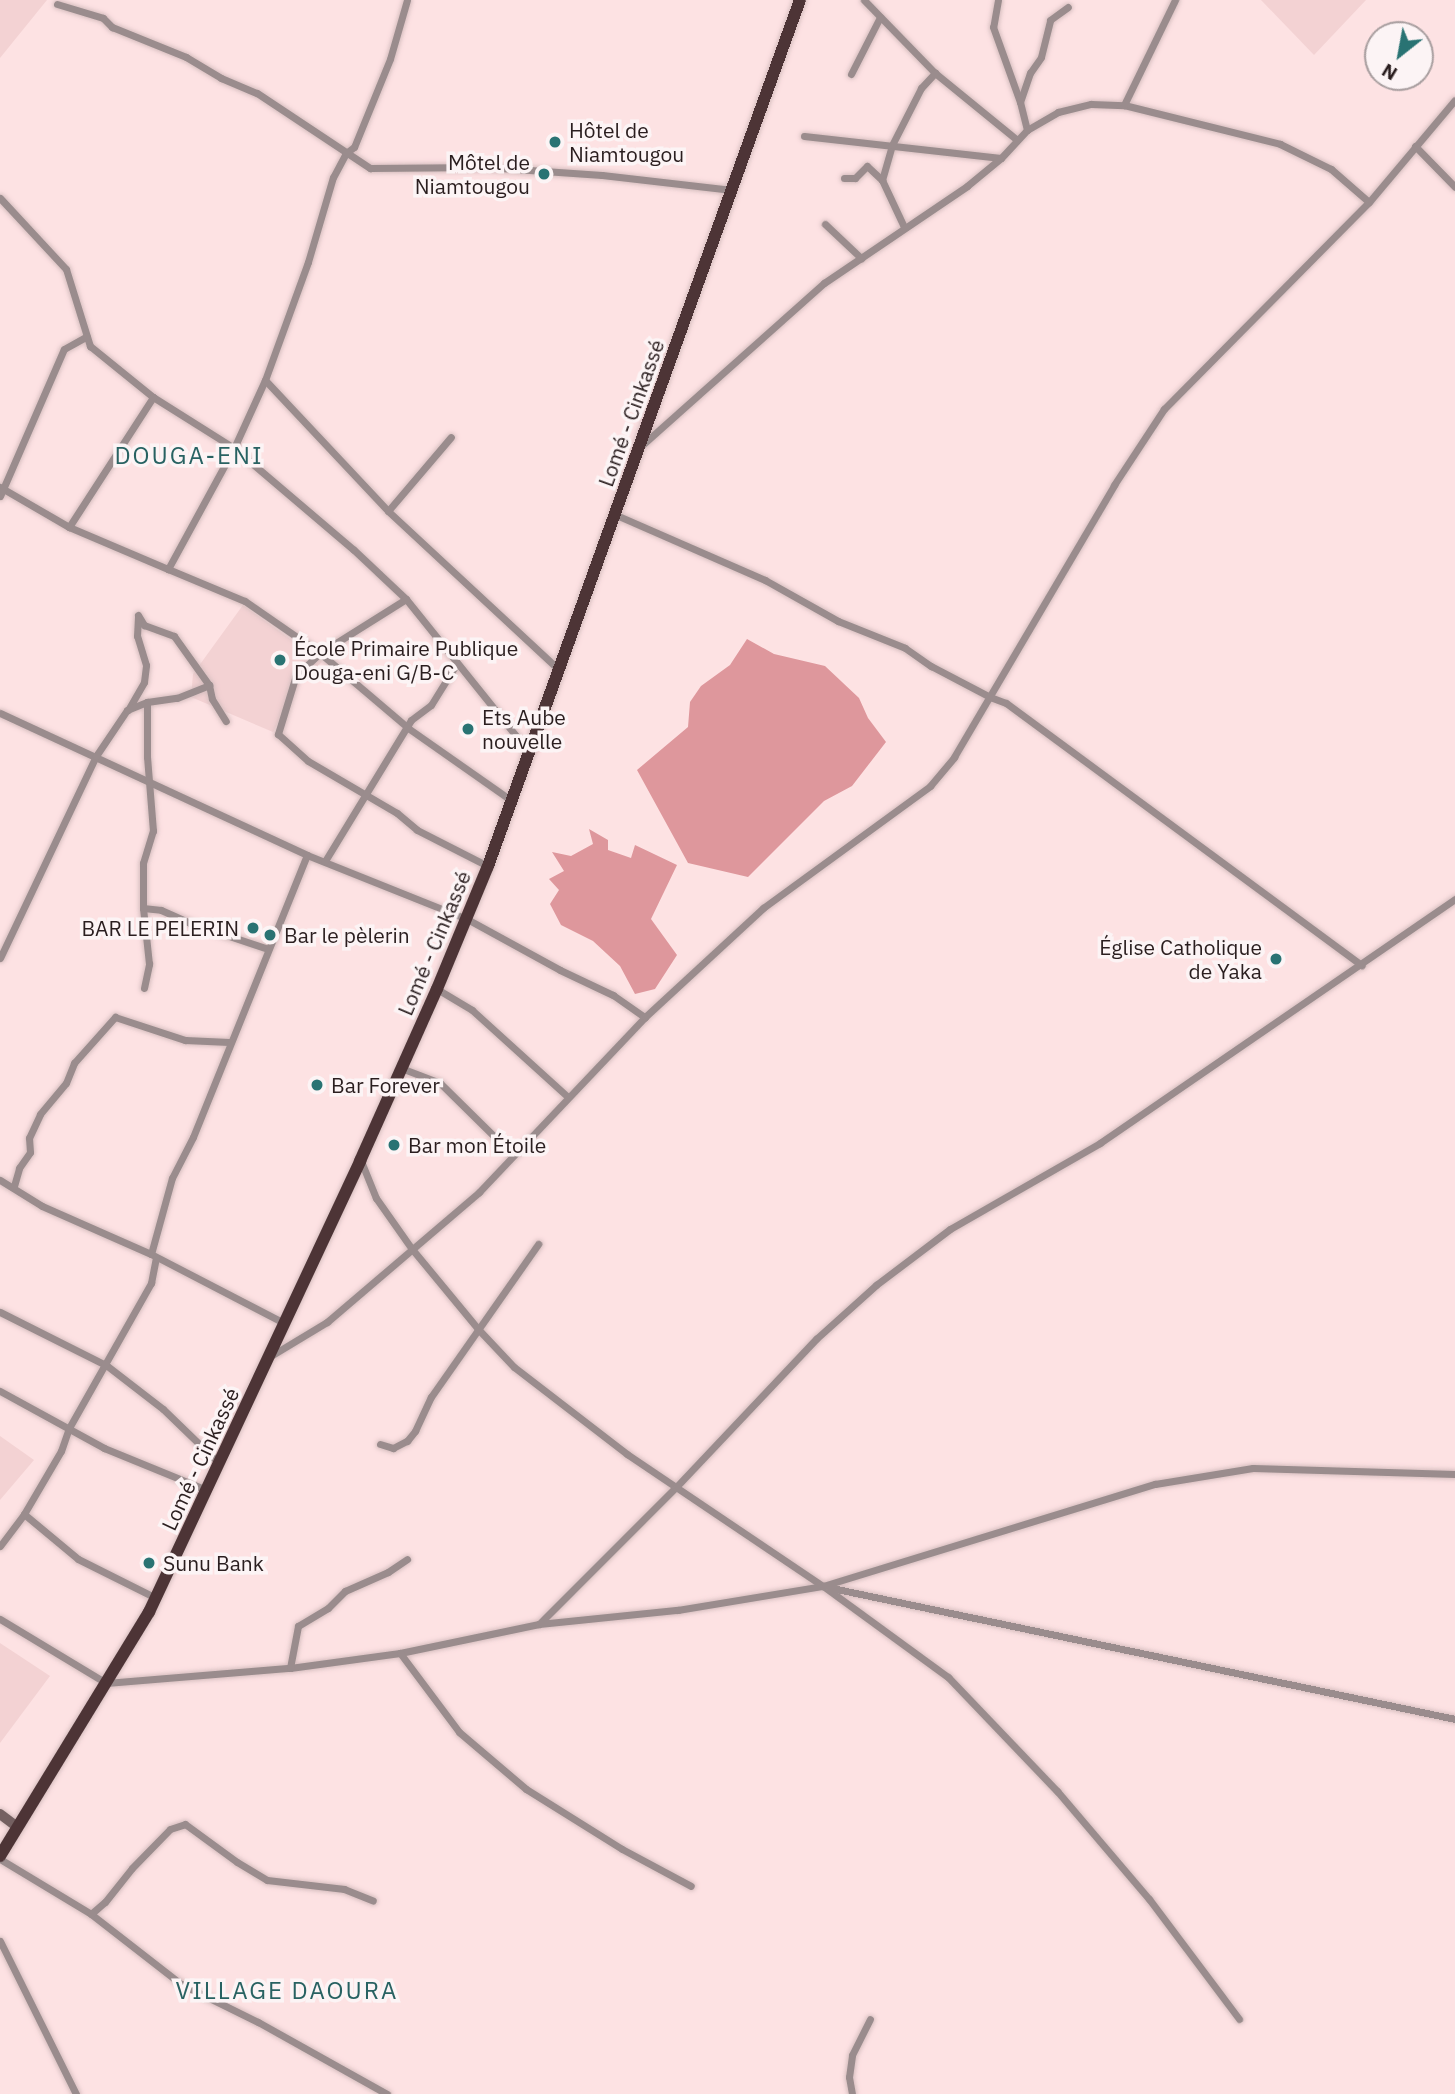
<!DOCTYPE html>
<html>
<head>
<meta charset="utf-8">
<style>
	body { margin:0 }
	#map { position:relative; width:1455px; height:2094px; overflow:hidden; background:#fde2e3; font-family:"IBM Plex Sans",sans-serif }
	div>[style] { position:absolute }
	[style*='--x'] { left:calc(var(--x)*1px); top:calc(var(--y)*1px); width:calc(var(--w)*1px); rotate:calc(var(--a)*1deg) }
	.built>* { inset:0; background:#f3d2d3 }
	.forest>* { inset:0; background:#de979c }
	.roads { filter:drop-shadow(0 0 2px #d7bfc0) drop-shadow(0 0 2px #d7bfc0) }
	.minor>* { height:7px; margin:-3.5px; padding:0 3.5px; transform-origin:3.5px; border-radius:3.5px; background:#9a8c8d }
	.secondary>* { height:10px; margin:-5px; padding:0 5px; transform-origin:5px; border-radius:5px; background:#746061 }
	.trunk>* { height:12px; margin:-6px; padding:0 6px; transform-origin:6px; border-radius:6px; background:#4d3436 }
	.dots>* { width:19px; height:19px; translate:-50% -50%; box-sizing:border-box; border:4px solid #fcf4f5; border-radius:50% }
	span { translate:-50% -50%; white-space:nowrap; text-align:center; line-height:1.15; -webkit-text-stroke:7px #fcf4f5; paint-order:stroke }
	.poi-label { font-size:21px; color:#2a1e1f }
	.left { translate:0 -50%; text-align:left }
	.right { translate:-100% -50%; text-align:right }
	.street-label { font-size:21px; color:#2a1e1f }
	.quarter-label { font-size:24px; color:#286262; letter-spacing:2px }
	.north { position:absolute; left:1364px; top:21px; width:70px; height:70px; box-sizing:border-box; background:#fcf4f5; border:2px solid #a89e9f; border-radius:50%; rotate:211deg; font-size:19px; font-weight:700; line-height:28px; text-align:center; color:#2a1e1f }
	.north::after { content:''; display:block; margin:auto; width:24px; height:32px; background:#297373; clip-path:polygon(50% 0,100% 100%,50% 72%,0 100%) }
</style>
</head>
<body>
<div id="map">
	<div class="built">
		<i style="clip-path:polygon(0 0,47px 0,0 58px)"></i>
		<i style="clip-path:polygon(1261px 0,1366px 0,1314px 55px)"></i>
		<i style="clip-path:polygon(243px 605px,322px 662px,299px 684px,273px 732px,191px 697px,193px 674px)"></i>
		<i style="clip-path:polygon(0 1436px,34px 1460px,0 1500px)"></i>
		<i style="clip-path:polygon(0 1643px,50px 1676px,0 1743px)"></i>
	</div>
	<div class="forest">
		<i style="clip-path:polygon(747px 639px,774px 654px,825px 666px,859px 698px,868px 718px,886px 742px,852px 786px,824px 801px,748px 877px,688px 863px,637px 770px,688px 727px,690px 702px,701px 686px,730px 665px)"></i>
		<i style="clip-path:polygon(589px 829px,608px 840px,608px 850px,631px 858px,635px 845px,677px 865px,651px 919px,677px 955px,655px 989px,635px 994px,620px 966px,593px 941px,561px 925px,550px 904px,559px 890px,549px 879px,564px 871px,552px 852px,571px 856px,593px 844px)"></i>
	</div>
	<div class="roads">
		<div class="minor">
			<i style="--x:407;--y:0;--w:61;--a:106.1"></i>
			<i style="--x:390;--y:59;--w:95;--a:112.2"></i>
			<i style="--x:354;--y:147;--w:10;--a:143"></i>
			<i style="--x:346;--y:153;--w:27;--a:118"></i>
			<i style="--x:333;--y:177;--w:89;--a:106.4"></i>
			<i style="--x:308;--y:262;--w:126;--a:110"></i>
			<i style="--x:265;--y:380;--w:75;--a:114.5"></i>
			<i style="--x:234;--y:448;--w:138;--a:118.6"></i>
			<i style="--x:168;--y:569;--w:83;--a:22.6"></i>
			<i style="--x:245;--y:601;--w:91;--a:34.7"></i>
			<i style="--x:320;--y:653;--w:116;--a:40.4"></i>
			<i style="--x:408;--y:728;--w:126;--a:35"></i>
			<i style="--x:864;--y:0;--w:102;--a:45.8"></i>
			<i style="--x:935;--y:73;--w:104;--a:39.2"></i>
			<i style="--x:998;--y:0;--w:27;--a:100"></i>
			<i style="--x:993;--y:27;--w:80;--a:70.2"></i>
			<i style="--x:57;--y:4;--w:48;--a:16.9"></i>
			<i style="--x:103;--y:18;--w:13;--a:45"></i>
			<i style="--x:112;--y:27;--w:80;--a:22.1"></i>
			<i style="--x:186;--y:57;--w:41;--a:31"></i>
			<i style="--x:221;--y:78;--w:39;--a:23"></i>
			<i style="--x:257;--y:93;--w:136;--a:33.6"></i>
			<i style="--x:370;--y:168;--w:116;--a:-0.5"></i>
			<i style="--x:486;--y:167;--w:116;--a:3.9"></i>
			<i style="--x:602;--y:175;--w:131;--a:6.6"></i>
			<i style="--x:851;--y:74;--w:64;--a:-63"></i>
			<i style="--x:1124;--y:105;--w:161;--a:14"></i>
			<i style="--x:1280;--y:144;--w:57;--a:26.1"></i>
			<i style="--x:1331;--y:169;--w:50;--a:41"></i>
			<i style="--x:1027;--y:130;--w:29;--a:-104"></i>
			<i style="--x:1020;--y:102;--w:31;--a:-71"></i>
			<i style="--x:1030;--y:73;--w:19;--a:-55"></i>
			<i style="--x:1041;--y:57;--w:38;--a:-76"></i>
			<i style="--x:1050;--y:20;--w:22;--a:-36"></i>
			<i style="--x:804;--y:136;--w:198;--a:6.4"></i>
			<i style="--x:1415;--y:146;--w:57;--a:45.7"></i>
			<i style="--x:844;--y:178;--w:11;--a:0"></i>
			<i style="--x:855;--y:178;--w:17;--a:-45"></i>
			<i style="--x:867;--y:166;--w:21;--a:43"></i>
			<i style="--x:882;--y:180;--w:52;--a:64.9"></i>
			<i style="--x:882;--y:180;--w:36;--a:-74"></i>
			<i style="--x:892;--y:145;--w:64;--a:-63"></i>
			<i style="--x:921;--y:88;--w:21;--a:-47"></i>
			<i style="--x:0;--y:198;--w:97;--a:47.1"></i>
			<i style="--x:66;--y:269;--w:81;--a:72.7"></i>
			<i style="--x:90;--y:346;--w:81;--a:39"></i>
			<i style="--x:153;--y:397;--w:96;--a:32.2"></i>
			<i style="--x:234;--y:448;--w:157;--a:40.4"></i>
			<i style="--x:354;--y:550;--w:71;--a:43.3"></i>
			<i style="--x:406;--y:599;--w:195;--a:51.2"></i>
			<i style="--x:825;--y:224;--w:50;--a:43.4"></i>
			<i style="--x:265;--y:380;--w:180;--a:46.8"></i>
			<i style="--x:388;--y:511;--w:232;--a:42.9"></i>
			<i style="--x:641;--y:446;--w:245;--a:-41.7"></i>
			<i style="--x:824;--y:283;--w:173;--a:-34.1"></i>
			<i style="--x:967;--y:186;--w:44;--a:-39.5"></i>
			<i style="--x:1001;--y:158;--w:38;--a:-47"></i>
			<i style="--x:1027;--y:130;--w:36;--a:-30"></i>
			<i style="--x:1058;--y:112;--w:34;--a:-14"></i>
			<i style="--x:1091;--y:104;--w:33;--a:2"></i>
			<i style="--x:1124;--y:105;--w:117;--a:-64.1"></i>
			<i style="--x:0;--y:487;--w:80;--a:30.1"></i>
			<i style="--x:69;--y:527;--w:108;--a:23"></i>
			<i style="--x:0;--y:496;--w:160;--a:-66.5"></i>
			<i style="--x:64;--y:349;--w:26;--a:-29"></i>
			<i style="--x:388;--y:511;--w:97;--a:-49.6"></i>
			<i style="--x:614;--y:514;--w:165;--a:23.6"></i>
			<i style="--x:765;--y:580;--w:84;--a:29.3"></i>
			<i style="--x:838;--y:621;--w:72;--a:21.9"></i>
			<i style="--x:905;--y:648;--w:32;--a:35"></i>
			<i style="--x:931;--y:666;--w:67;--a:27.7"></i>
			<i style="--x:990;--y:697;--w:17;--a:21"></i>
			<i style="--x:1006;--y:703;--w:442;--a:36.4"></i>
			<i style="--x:69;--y:527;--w:155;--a:-57.1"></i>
			<i style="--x:406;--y:599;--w:102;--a:147.9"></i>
			<i style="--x:320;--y:653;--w:33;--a:137"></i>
			<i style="--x:296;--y:675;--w:62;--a:107"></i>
			<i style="--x:278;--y:734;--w:40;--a:42"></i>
			<i style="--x:308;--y:761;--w:103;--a:30.3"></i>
			<i style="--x:397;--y:813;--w:26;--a:40"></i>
			<i style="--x:417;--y:830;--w:80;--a:26.9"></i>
			<i style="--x:138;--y:615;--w:12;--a:59"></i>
			<i style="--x:144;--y:625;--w:32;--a:20"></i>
			<i style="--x:174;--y:636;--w:60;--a:54.5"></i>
			<i style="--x:209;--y:685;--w:14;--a:78"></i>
			<i style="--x:212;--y:699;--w:26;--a:58"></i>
			<i style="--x:128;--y:710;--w:32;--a:-60"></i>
			<i style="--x:144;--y:682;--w:17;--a:-83"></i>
			<i style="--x:146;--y:665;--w:30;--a:-107"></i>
			<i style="--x:137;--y:636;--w:20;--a:-87"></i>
			<i style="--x:0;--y:713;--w:338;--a:24.8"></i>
			<i style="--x:307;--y:855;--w:172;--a:21.8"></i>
			<i style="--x:467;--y:919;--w:106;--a:28.7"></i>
			<i style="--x:560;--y:970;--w:59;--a:25.3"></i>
			<i style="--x:613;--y:995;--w:39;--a:35"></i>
			<i style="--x:325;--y:861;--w:165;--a:-58.6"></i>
			<i style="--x:411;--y:720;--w:25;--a:-37"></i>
			<i style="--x:431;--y:705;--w:49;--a:-58.2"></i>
			<i style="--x:143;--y:908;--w:18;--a:6"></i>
			<i style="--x:161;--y:910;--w:32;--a:24"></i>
			<i style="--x:190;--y:923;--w:82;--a:18.4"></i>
			<i style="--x:0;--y:958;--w:224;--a:-64.6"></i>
			<i style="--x:96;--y:756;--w:55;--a:-56"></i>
			<i style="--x:127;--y:710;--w:22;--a:-22"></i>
			<i style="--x:147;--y:702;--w:30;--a:-8"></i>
			<i style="--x:177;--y:698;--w:35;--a:-22"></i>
			<i style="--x:144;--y:988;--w:25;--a:-78"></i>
			<i style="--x:149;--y:964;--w:56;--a:-96.1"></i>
			<i style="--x:143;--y:908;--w:45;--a:-90"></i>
			<i style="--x:143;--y:863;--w:34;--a:-73"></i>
			<i style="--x:153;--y:831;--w:74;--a:-94.6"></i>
			<i style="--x:147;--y:757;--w:55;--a:-90"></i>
			<i style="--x:437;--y:989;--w:41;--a:31"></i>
			<i style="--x:472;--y:1010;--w:128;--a:42.2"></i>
			<i style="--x:401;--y:1068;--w:42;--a:21"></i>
			<i style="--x:440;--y:1083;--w:103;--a:44.6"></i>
			<i style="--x:361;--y:1161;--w:40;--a:68"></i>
			<i style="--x:376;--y:1198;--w:62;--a:54.8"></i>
			<i style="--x:412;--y:1249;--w:105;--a:50.4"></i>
			<i style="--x:479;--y:1330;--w:51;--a:46.6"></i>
			<i style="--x:514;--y:1367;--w:143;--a:37.6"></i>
			<i style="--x:627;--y:1454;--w:236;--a:34"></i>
			<i style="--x:823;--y:1586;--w:155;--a:36.1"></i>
			<i style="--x:948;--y:1677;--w:158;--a:46.3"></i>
			<i style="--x:1057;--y:1791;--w:142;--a:49.6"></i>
			<i style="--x:1149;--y:1899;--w:150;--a:53.1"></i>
			<i style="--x:0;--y:1180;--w:49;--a:31.8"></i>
			<i style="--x:42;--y:1206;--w:119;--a:23.8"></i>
			<i style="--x:151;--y:1254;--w:148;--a:27.4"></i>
			<i style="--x:14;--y:1186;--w:19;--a:-74"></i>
			<i style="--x:19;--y:1168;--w:19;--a:-55"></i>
			<i style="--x:30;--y:1152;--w:14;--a:-94"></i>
			<i style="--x:29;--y:1138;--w:26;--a:-65"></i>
			<i style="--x:40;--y:1114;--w:40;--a:-50"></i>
			<i style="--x:66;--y:1083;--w:22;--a:-68"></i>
			<i style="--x:74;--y:1063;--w:62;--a:-48.3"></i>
			<i style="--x:115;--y:1017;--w:74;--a:18.2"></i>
			<i style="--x:185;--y:1040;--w:44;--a:2.6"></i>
			<i style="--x:151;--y:1254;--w:79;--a:-74.6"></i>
			<i style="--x:172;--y:1178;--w:46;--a:-62.9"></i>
			<i style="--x:193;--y:1137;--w:304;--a:-68"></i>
			<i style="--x:0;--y:1312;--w:119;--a:26.6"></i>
			<i style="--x:106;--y:1365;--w:72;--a:37.7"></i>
			<i style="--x:163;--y:1409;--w:78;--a:44"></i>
			<i style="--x:269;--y:1357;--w:68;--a:-31.1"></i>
			<i style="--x:327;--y:1322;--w:200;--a:-40.5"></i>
			<i style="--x:479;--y:1192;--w:241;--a:-46.5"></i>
			<i style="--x:645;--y:1017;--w:161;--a:-42.7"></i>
			<i style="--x:763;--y:908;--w:207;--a:-36.1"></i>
			<i style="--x:930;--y:786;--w:38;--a:-50"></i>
			<i style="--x:954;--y:757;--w:316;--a:-59.5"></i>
			<i style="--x:1114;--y:485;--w:91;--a:-56.7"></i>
			<i style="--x:1164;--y:409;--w:291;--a:-45.3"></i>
			<i style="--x:1369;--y:202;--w:133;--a:-49.9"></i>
			<i style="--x:0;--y:1391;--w:119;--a:28.7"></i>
			<i style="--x:104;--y:1448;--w:111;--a:22.2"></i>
			<i style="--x:380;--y:1444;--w:14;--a:17"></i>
			<i style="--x:393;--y:1448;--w:16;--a:-27"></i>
			<i style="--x:407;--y:1441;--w:13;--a:-51"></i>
			<i style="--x:415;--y:1431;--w:38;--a:-65"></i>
			<i style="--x:431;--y:1397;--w:187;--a:-55"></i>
			<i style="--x:24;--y:1514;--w:70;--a:39.8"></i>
			<i style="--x:78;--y:1559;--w:87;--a:26.6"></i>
			<i style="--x:0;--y:1546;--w:40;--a:-53"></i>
			<i style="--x:24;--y:1514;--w:73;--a:-59.6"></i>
			<i style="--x:61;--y:1451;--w:24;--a:-71"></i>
			<i style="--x:69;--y:1428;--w:167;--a:-60.5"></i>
			<i style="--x:151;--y:1283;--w:26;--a:-79"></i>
			<i style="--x:827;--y:1587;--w:642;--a:11.87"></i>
			<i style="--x:0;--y:1619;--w:124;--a:31.1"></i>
			<i style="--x:106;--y:1683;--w:185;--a:-4.7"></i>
			<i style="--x:290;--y:1668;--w:111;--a:-7.8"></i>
			<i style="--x:400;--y:1653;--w:142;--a:-11.8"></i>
			<i style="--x:539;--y:1624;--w:140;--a:-5.8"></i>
			<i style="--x:678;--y:1610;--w:147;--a:-9.4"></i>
			<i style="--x:823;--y:1586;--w:347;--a:-17.1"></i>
			<i style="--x:1155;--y:1484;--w:99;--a:-9.3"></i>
			<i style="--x:1253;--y:1468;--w:202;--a:1.7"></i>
			<i style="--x:539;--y:1624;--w:194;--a:-45"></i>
			<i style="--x:676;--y:1487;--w:204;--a:-46.6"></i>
			<i style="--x:816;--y:1339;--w:81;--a:-42"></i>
			<i style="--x:876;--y:1285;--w:93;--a:-37.1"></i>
			<i style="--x:950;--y:1229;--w:173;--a:-29.8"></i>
			<i style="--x:1100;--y:1143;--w:431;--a:-34.5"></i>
			<i style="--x:400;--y:1653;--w:99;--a:53.2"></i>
			<i style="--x:459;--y:1732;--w:88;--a:40.4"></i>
			<i style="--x:526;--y:1789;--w:113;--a:32"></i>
			<i style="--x:622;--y:1849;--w:78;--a:28.2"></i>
			<i style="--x:290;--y:1668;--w:43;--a:-79.2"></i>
			<i style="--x:298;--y:1626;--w:35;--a:-31"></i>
			<i style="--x:328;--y:1608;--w:24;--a:-45"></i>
			<i style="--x:345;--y:1591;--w:47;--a:-23.8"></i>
			<i style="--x:388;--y:1572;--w:23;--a:-34"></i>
			<i style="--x:0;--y:1859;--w:106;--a:31.1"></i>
			<i style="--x:91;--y:1914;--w:114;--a:37.9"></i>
			<i style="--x:181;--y:1984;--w:86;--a:26.3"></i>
			<i style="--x:258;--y:2022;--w:148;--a:29.2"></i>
			<i style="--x:91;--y:1914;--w:18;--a:-41"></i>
			<i style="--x:105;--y:1902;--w:43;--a:-51.5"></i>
			<i style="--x:132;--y:1868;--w:54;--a:-45.7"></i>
			<i style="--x:170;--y:1829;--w:16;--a:-18"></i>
			<i style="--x:185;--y:1824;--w:64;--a:36.2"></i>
			<i style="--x:237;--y:1862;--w:35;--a:31"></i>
			<i style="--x:267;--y:1880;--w:78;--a:6.7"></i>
			<i style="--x:344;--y:1889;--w:31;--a:22"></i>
			<i style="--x:0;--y:1941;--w:171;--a:63.6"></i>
			<i style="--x:852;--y:2094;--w:17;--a:-100"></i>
			<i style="--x:849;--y:2077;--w:22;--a:-82"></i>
			<i style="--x:852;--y:2055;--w:40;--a:-63.4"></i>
		</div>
		<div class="secondary">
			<i style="--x:0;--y:1814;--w:20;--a:37"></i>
		</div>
		<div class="trunk">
			<i style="--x:0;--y:1856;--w:286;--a:-58.6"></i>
			<i style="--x:149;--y:1612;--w:498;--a:-64.9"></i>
			<i style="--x:360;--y:1161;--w:188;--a:-65.9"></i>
			<i style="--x:437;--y:989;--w:133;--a:-67.5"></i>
			<i style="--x:488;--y:866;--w:920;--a:-70.19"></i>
		</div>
	</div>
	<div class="dots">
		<i style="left:555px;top:142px;background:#297373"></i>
		<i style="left:544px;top:174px;background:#297373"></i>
		<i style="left:280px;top:660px;background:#297373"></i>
		<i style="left:468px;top:729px;background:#297373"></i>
		<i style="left:253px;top:928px;background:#297373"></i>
		<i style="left:270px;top:935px;background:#297373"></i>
		<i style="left:1276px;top:959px;background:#297373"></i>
		<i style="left:317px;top:1085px;background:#297373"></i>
		<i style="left:394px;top:1145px;background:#297373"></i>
		<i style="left:149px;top:1563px;background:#297373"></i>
	</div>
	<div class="poi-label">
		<span class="left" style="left:569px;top:142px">Hôtel de<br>Niamtougou</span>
		<span class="right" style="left:530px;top:174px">Môtel de<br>Niamtougou</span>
		<span class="left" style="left:294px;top:660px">École Primaire Publique<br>Douga-eni G/B-C</span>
		<span class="left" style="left:482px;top:729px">Ets Aube<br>nouvelle</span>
		<span class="right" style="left:239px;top:928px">BAR LE PELERIN</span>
		<span class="left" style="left:284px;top:935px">Bar le pèlerin</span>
		<span class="right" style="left:1262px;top:959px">Église Catholique<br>de Yaka</span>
		<span class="left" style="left:331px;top:1085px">Bar Forever</span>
		<span class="left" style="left:408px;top:1145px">Bar mon Étoile</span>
		<span class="left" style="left:163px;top:1563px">Sunu Bank</span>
	</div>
	<div class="street-label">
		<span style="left:631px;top:413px;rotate:-70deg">Lomé - Cinkassé</span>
		<span style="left:434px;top:943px;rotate:-67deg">Lomé - Cinkassé</span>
		<span style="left:200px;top:1459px;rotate:-65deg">Lomé - Cinkassé</span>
	</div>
	<div class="quarter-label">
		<span style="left:189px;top:456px">DOUGA-ENI</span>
		<span style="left:287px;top:1991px">VILLAGE DAOURA</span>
	</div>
	<div class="north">N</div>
</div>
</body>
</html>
